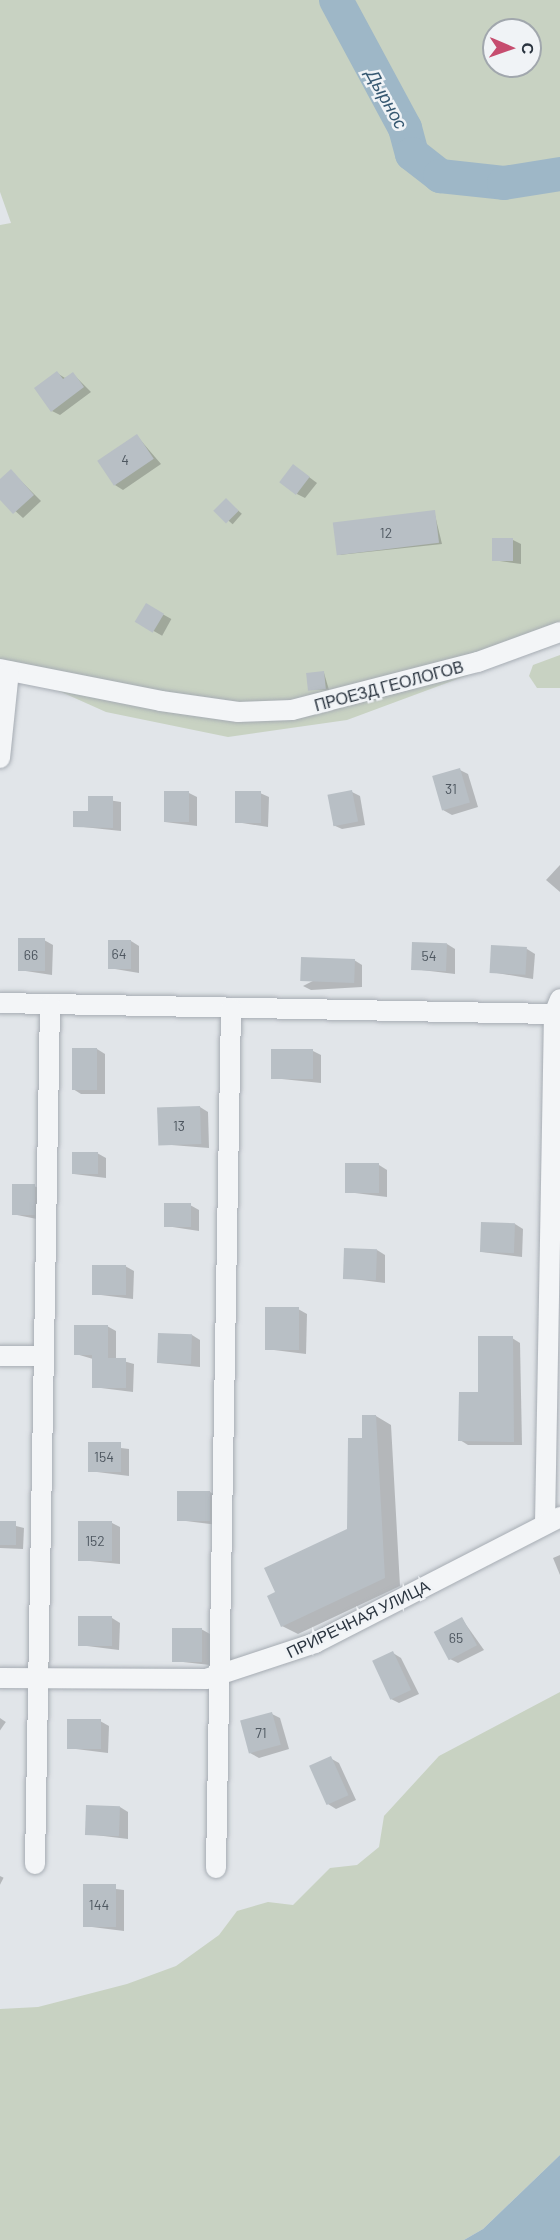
<!DOCTYPE html>
<html>
<head>
<meta charset="utf-8">
<style>
	body { margin:0 }
	#map { position:relative; width:560px; height:2240px; overflow:hidden; background:#e1e5e9; font-family:Barlow,sans-serif }
	div>[style] { position:absolute }
	[style*='--x'] { left:calc(var(--x)*1px); top:calc(var(--y)*1px); width:calc(var(--w)*1px); rotate:calc(var(--a)*1deg) }
	.green>* { inset:0; background:#c8d2c2 }
	.water>* { inset:0; background:#9eb7c7 }
	.shadow>* { inset:0; background:#0003; transform-origin:0 0 }
	.river>* { height:34px; margin:-17px; padding:0 17px; transform-origin:17px; border-radius:17px; background:#9eb7c7 }
	.building>* { inset:0; background:#b8bfc5; transform-origin:0 0 }
	.roads { filter:drop-shadow(0 0 2px #a6acb3) drop-shadow(0 0 2px #a6acb3) }
	.minor>* { height:20px; margin:-10px; padding:0 10px; transform-origin:10px; border-radius:10px; background:#f3f5f7 }
	span { translate:-50% -50%; white-space:nowrap; text-align:center; line-height:1.15; -webkit-text-stroke:5px #f0f3f6; paint-order:stroke }
	.number-label { font-size:14px; color:#4e5760 }
	.number-label span { -webkit-text-stroke-width:0 }
	.street-label { font-size:16px; color:#2a343f }
	.water-label { font-size:18px; color:#365871; font-style:italic }
	.north { position:absolute; left:482px; top:18px; width:60px; height:60px; box-sizing:border-box; background:#f0f3f6; border:2px solid #a1a7ad; border-radius:50%; rotate:92deg; font-size:16px; font-weight:700; line-height:24px; text-align:center; color:#2a343f }
	.north::after { content:''; display:block; margin:auto; width:21px; height:27px; background:#c64d6f; clip-path:polygon(50% 0,100% 100%,50% 72%,0 100%) }
</style>
</head>
<body>
<div id="map">
	<div class="green">
		<i style="clip-path:polygon(evenodd,0 0,560px 0,560px 641px,347px 720px,228px 737px,106px 712px,59px 691px,0 677px,0 225px,11px 223px,0 192px,0 0,494px 30px,530px 30px,530px 66px,494px 66px,494px 30px)"></i>
		<i style="clip-path:polygon(560px 655px,560px 688px,537px 688px,529px 676px,533px 665px)"></i>
		<i style="clip-path:polygon(560px 1692px,560px 2155px,483px 2229px,464px 2240px,0 2240px,0 2009px,38px 2007px,127px 1984px,176px 1966px,219px 1935px,237px 1911px,268px 1902px,293px 1905px,330px 1868px,357px 1865px,379px 1847px,384px 1816px,439px 1756px)"></i>
	</div>
	<div class="water">
		<i style="clip-path:polygon(560px 2155px,560px 2240px,464px 2240px,483px 2229px)"></i>
	</div>
	<div class="shadow">
		<i style="clip-path:polygon(57px 373px,65px 378px,73px 374px,91px 392px,60px 415px,52px 411px)"></i>
		<i style="clip-path:polygon(137px 436px,161px 464px,123px 490px,115px 485px)"></i>
		<i style="clip-path:polygon(11px 471px,41px 501px,23px 518px,0 497px,0 481px)"></i>
		<i style="clip-path:polygon(301px 471px,317px 483px,305px 498px,297px 494px)"></i>
		<i style="left:226px;top:500px;width:21px;height:14px;rotate:41deg"></i>
		<i style="clip-path:polygon(434px 511px,442px 544px,339px 555px)"></i>
		<i style="clip-path:polygon(513px 540px,521px 544px,521px 564px,493px 560px)"></i>
		<i style="left:146px;top:605px;width:29px;height:19px;rotate:29deg"></i>
		<i style="clip-path:polygon(324px 673px,329px 690px,309px 689px)"></i>
		<i style="clip-path:polygon(460px 770px,468px 774px,478px 807px,452px 815px,443px 810px)"></i>
		<i style="clip-path:polygon(352px 792px,360px 796px,365px 825px,342px 829px,333px 825px)"></i>
		<i style="clip-path:polygon(189px 793px,197px 797px,197px 826px,165px 822px)"></i>
		<i style="clip-path:polygon(260px 793px,269px 797px,268px 827px,236px 822px)"></i>
		<i style="clip-path:polygon(89px 797px,121px 802px,121px 831px,74px 826px,89px 812px)"></i>
		<i style="clip-path:polygon(560px 865px,560px 892px,546px 880px)"></i>
		<i style="clip-path:polygon(44px 940px,53px 945px,52px 975px,19px 970px)"></i>
		<i style="clip-path:polygon(131px 941px,139px 946px,139px 973px,109px 968px)"></i>
		<i style="clip-path:polygon(447px 944px,455px 949px,455px 974px,413px 969px)"></i>
		<i style="clip-path:polygon(527px 949px,535px 954px,533px 979px,491px 972px)"></i>
		<i style="clip-path:polygon(354px 960px,362px 965px,362px 987px,311px 990px,303px 986px)"></i>
		<i style="clip-path:polygon(97px 1049px,105px 1054px,105px 1094px,81px 1094px,73px 1089px)"></i>
		<i style="clip-path:polygon(313px 1051px,321px 1055px,321px 1083px,272px 1078px)"></i>
		<i style="clip-path:polygon(200px 1107px,208px 1112px,209px 1148px,159px 1144px,158px 1108px)"></i>
		<i style="clip-path:polygon(97px 1153px,106px 1158px,106px 1178px,74px 1174px)"></i>
		<i style="clip-path:polygon(379px 1165px,387px 1170px,387px 1197px,347px 1192px)"></i>
		<i style="clip-path:polygon(34px 1186px,43px 1190px,42px 1220px,12px 1214px)"></i>
		<i style="clip-path:polygon(190px 1205px,199px 1210px,199px 1231px,166px 1226px)"></i>
		<i style="clip-path:polygon(515px 1224px,523px 1229px,522px 1257px,482px 1252px)"></i>
		<i style="clip-path:polygon(377px 1250px,385px 1255px,385px 1283px,345px 1278px)"></i>
		<i style="clip-path:polygon(125px 1266px,134px 1271px,133px 1299px,93px 1294px)"></i>
		<i style="clip-path:polygon(298px 1309px,307px 1314px,306px 1354px,266px 1349px)"></i>
		<i style="clip-path:polygon(107px 1326px,116px 1331px,116px 1359px,134px 1364px,133px 1392px,93px 1387px,93px 1359px,76px 1354px)"></i>
		<i style="clip-path:polygon(192px 1335px,200px 1340px,200px 1367px,160px 1363px)"></i>
		<i style="clip-path:polygon(512px 1338px,520px 1343px,522px 1445px,468px 1445px,460px 1440px)"></i>
		<i style="clip-path:polygon(376px 1416px,391px 1425px,400px 1586px,298px 1634px,282px 1626px,277px 1592px,349px 1530px,363px 1440px)"></i>
		<i style="clip-path:polygon(89px 1444px,129px 1449px,129px 1476px,89px 1471px)"></i>
		<i style="clip-path:polygon(210px 1492px,218px 1497px,218px 1525px,178px 1520px)"></i>
		<i style="clip-path:polygon(0 1522px,24px 1528px,23px 1549px,0 1548px)"></i>
		<i style="clip-path:polygon(112px 1523px,120px 1527px,120px 1564px,80px 1560px)"></i>
		<i style="clip-path:polygon(560px 1555px,560px 1575px,553px 1558px)"></i>
		<i style="clip-path:polygon(112px 1618px,120px 1623px,119px 1650px,79px 1645px)"></i>
		<i style="clip-path:polygon(462px 1619px,484px 1650px,458px 1663px,450px 1659px)"></i>
		<i style="clip-path:polygon(201px 1629px,210px 1634px,210px 1665px,174px 1661px)"></i>
		<i style="clip-path:polygon(393px 1653px,401px 1658px,419px 1694px,399px 1703px,391px 1699px)"></i>
		<i style="clip-path:polygon(272px 1714px,280px 1718px,289px 1749px,259px 1758px,250px 1753px)"></i>
		<i style="left:0;top:1718px;width:7px;height:33px;rotate:34deg"></i>
		<i style="clip-path:polygon(100px 1721px,109px 1726px,108px 1753px,68px 1748px)"></i>
		<i style="clip-path:polygon(330px 1758px,339px 1763px,356px 1800px,336px 1809px,328px 1804px)"></i>
		<i style="clip-path:polygon(120px 1807px,128px 1812px,128px 1839px,87px 1834px)"></i>
		<i style="left:0;top:1876px;width:4px;height:28px;rotate:27deg"></i>
		<i style="clip-path:polygon(84px 1885px,124px 1890px,124px 1931px,84px 1926px)"></i>
	</div>
	<div class="river">
		<i style="--x:336;--y:0;--w:145;--a:61.7"></i>
		<i style="--x:405;--y:128;--w:27;--a:75"></i>
		<i style="--x:412;--y:154;--w:36;--a:38"></i>
		<i style="--x:440;--y:176;--w:64;--a:6.2"></i>
		<i style="--x:504;--y:183;--w:57;--a:-9.1"></i>
	</div>
	<div class="building">
		<i style="clip-path:polygon(57px 371px,63px 379px,73px 372px,84px 387px,51px 412px,34px 388px)"></i>
		<i style="left:137px;top:434px;width:30px;height:48px;rotate:56deg"></i>
		<i style="left:293px;top:464px;width:21px;height:23px;rotate:37deg"></i>
		<i style="clip-path:polygon(11px 469px,34px 495px,13px 514px,0 500px,0 479px)"></i>
		<i style="left:226px;top:498px;width:18px;height:18px;rotate:45deg"></i>
		<i style="left:435px;top:510px;width:33px;height:103px;rotate:83deg"></i>
		<i style="left:492px;top:538px;width:21px;height:23px"></i>
		<i style="left:146px;top:603px;width:21px;height:22px;rotate:31deg"></i>
		<i style="left:324px;top:671px;width:18px;height:18px;rotate:84deg"></i>
		<i style="left:460px;top:768px;width:36px;height:29px;rotate:74deg"></i>
		<i style="left:352px;top:790px;width:32px;height:25px;rotate:79deg"></i>
		<i style="left:164px;top:791px;width:25px;height:31px"></i>
		<i style="left:235px;top:791px;width:26px;height:32px"></i>
		<i style="clip-path:polygon(88px 796px,113px 796px,113px 828px,73px 827px,73px 811px,88px 811px)"></i>
		<i style="left:18px;top:938px;width:27px;height:33px"></i>
		<i style="left:108px;top:940px;width:23px;height:29px"></i>
		<i style="left:412px;top:942px;width:35px;height:28px;rotate:2deg"></i>
		<i style="left:491px;top:945px;width:36px;height:28px;rotate:3deg"></i>
		<i style="left:355px;top:959px;width:24px;height:54px;rotate:92deg"></i>
		<i style="left:72px;top:1048px;width:25px;height:42px"></i>
		<i style="left:271px;top:1049px;width:42px;height:30px"></i>
		<i style="left:200px;top:1106px;width:38px;height:43px;rotate:88deg"></i>
		<i style="left:72px;top:1152px;width:26px;height:22px"></i>
		<i style="left:345px;top:1163px;width:34px;height:30px"></i>
		<i style="left:12px;top:1184px;width:23px;height:31px"></i>
		<i style="left:164px;top:1203px;width:27px;height:24px"></i>
		<i style="left:481px;top:1222px;width:34px;height:30px;rotate:2deg"></i>
		<i style="left:344px;top:1248px;width:33px;height:31px;rotate:2deg"></i>
		<i style="left:92px;top:1265px;width:34px;height:30px"></i>
		<i style="left:265px;top:1307px;width:34px;height:43px"></i>
		<i style="clip-path:polygon(74px 1325px,108px 1325px,108px 1358px,126px 1358px,126px 1388px,92px 1388px,92px 1355px,74px 1355px)"></i>
		<i style="left:158px;top:1333px;width:34px;height:30px;rotate:2deg"></i>
		<i style="clip-path:polygon(478px 1336px,513px 1336px,514px 1442px,458px 1441px,459px 1392px,478px 1392px)"></i>
		<i style="clip-path:polygon(362px 1415px,376px 1415px,385px 1578px,281px 1627px,267px 1596px,275px 1592px,264px 1568px,347px 1529px,348px 1438px,362px 1438px)"></i>
		<i style="left:88px;top:1442px;width:33px;height:30px"></i>
		<i style="left:177px;top:1491px;width:33px;height:30px"></i>
		<i style="left:0;top:1521px;width:16px;height:24px"></i>
		<i style="left:78px;top:1521px;width:34px;height:40px"></i>
		<i style="left:78px;top:1616px;width:34px;height:30px"></i>
		<i style="left:462px;top:1617px;width:32px;height:32px;rotate:62deg"></i>
		<i style="left:172px;top:1628px;width:30px;height:34px"></i>
		<i style="left:393px;top:1651px;width:43px;height:23px;rotate:65deg"></i>
		<i style="left:272px;top:1712px;width:34px;height:33px;rotate:75deg"></i>
		<i style="left:67px;top:1719px;width:34px;height:30px"></i>
		<i style="left:331px;top:1756px;width:43px;height:24px;rotate:66deg"></i>
		<i style="left:86px;top:1805px;width:34px;height:30px;rotate:2deg"></i>
		<i style="left:83px;top:1884px;width:33px;height:43px"></i>
	</div>
	<div class="roads">
		<div class="minor">
			<i style="--x:0;--y:669;--w:164;--a:11.2"></i>
			<i style="--x:161;--y:701;--w:78;--a:8.1"></i>
			<i style="--x:238;--y:712;--w:54;--a:-2.1"></i>
			<i style="--x:292;--y:710;--w:192;--a:-14.5"></i>
			<i style="--x:478;--y:662;--w:87;--a:-20.1"></i>
			<i style="--x:0;--y:758;--w:87;--a:-84.1"></i>
			<i style="--x:0;--y:1003;--w:554;--a:1.14"></i>
			<i style="--x:0;--y:1356;--w:44;--a:0"></i>
			<i style="--x:545;--y:1524;--w:510;--a:-88.99"></i>
			<i style="--x:554;--y:1014;--w:16;--a:-68"></i>
			<i style="--x:0;--y:1678;--w:206;--a:0.3"></i>
			<i style="--x:206;--y:1679;--w:115;--a:-18.3"></i>
			<i style="--x:315;--y:1643;--w:276;--a:-27.2"></i>
			<i style="--x:35;--y:1864;--w:859;--a:-89"></i>
			<i style="--x:216;--y:1868;--w:860;--a:-89"></i>
		</div>
	</div>
	<div class="number-label">
		<span style="left:125px;top:460px">4</span>
		<span style="left:386px;top:533px">12</span>
		<span style="left:451px;top:789px">31</span>
		<span style="left:119px;top:954px">64</span>
		<span style="left:31px;top:955px">66</span>
		<span style="left:429px;top:956px">54</span>
		<span style="left:179px;top:1126px">13</span>
		<span style="left:104px;top:1457px">154</span>
		<span style="left:95px;top:1541px">152</span>
		<span style="left:456px;top:1638px">65</span>
		<span style="left:261px;top:1733px">71</span>
		<span style="left:99px;top:1905px">144</span>
	</div>
	<div class="street-label">
		<span style="left:389px;top:686px;rotate:-15deg">ПРОЕЗД ГЕОЛОГОВ</span>
		<span style="left:358px;top:1619px;rotate:-26deg">ПРИРЕЧНАЯ УЛИЦА</span>
	</div>
	<div class="water-label">
		<span style="left:387px;top:99px;rotate:61deg">Дырнос</span>
	</div>
	<div class="north">С</div>
</div>
</body>
</html>
